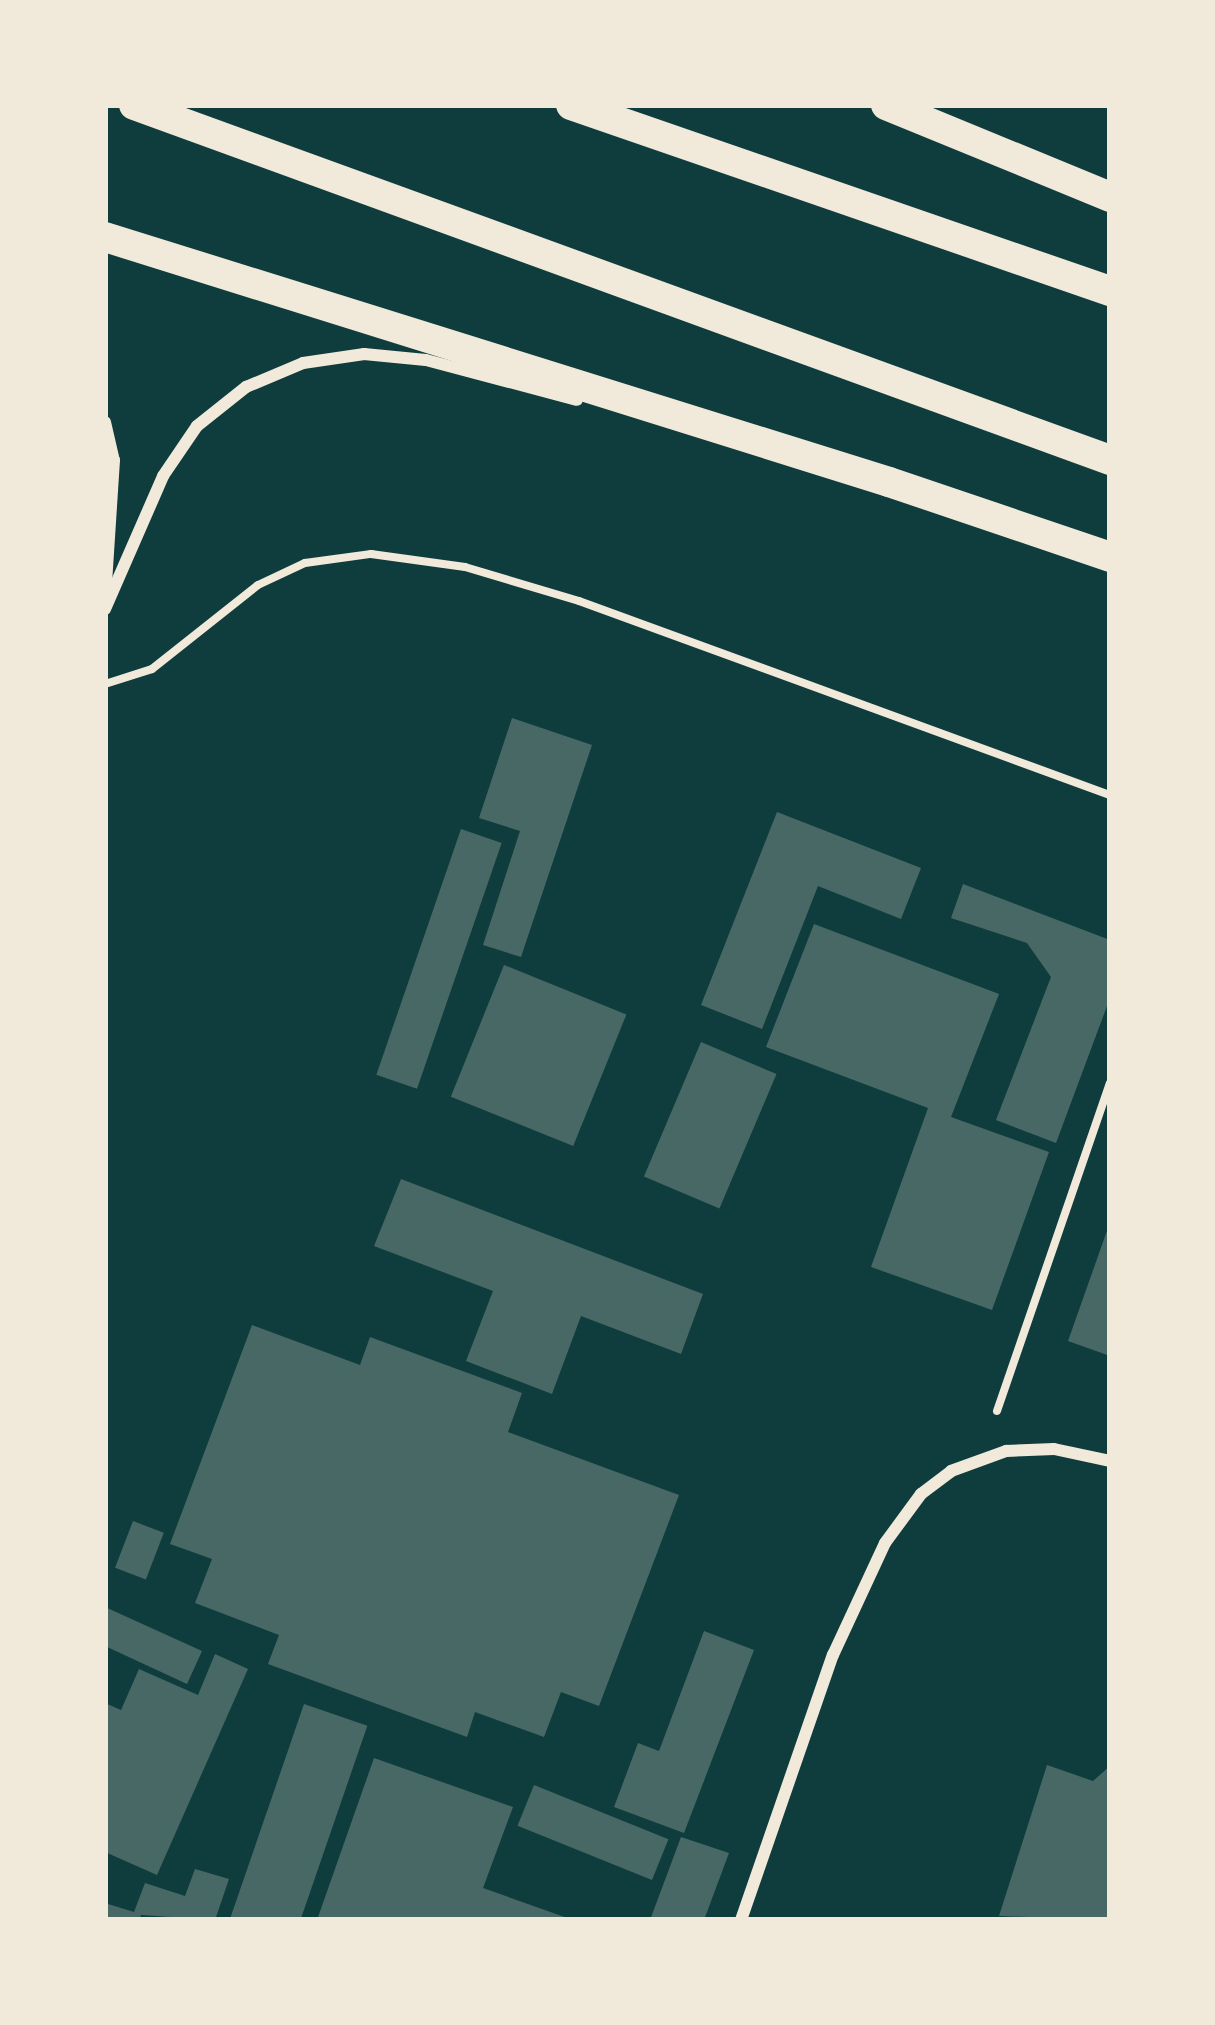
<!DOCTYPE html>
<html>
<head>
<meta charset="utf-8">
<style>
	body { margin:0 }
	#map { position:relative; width:1215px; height:2025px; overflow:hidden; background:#0f3d3e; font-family:Arial,sans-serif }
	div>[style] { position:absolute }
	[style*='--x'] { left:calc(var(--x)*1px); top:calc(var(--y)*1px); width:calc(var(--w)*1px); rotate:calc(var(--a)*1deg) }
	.building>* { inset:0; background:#486865; transform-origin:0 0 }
	.path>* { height:8px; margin:-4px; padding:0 4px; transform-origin:4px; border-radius:4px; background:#f1e9da }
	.minor>* { height:12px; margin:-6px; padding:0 6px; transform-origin:6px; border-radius:6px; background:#f1e9da }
	.primary>* { height:30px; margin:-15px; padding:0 15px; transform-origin:15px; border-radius:15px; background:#f1e9da }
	span { translate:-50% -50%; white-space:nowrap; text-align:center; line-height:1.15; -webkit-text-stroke:9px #f1e9da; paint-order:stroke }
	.frame { position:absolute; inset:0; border:108px solid #f1e9da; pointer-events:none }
</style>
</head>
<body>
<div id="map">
	<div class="building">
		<i style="clip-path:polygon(512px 718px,592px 745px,521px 957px,483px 945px,520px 831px,479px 818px)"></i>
		<i style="clip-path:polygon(777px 812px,921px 868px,901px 919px,818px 886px,762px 1029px,701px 1005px)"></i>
		<i style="left:461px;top:829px;width:43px;height:260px;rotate:19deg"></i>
		<i style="clip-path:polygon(963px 884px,1110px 940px,1110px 998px,1056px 1143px,996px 1120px,1051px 977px,1027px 943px,951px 918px)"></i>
		<i style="clip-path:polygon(814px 924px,999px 994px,951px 1117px,1049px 1152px,992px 1310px,871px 1267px,928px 1108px,766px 1047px)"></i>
		<i style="left:504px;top:965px;width:132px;height:142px;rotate:22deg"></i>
		<i style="left:701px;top:1042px;width:82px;height:146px;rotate:23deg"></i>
		<i style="clip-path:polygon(401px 1179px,703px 1294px,681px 1354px,581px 1316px,552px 1394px,466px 1361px,493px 1291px,374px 1246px)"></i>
		<i style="clip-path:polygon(1109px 1225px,1110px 1225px,1110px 1356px,1068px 1341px)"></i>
		<i style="clip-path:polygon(252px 1325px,360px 1365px,370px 1337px,522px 1393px,508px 1432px,679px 1495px,599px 1706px,561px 1692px,544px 1737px,475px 1712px,467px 1737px,268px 1664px,279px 1635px,195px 1603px,212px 1559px,170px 1544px)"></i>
		<i style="left:133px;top:1521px;width:33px;height:50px;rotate:21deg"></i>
		<i style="clip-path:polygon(105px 1607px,202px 1651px,187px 1684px,105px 1646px)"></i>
		<i style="clip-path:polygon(704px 1631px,754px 1650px,684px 1833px,614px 1807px,638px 1743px,659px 1751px)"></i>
		<i style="clip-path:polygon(215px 1654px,248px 1669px,157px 1875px,105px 1852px,105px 1703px,121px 1710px,139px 1669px,198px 1695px)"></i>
		<i style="left:304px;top:1704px;width:67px;height:229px;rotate:19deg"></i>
		<i style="clip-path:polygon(374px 1758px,513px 1807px,483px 1888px,573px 1920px,317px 1920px)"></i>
		<i style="clip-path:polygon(1047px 1765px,1093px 1781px,1110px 1766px,1110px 1920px,999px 1916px)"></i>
		<i style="left:534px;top:1785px;width:145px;height:44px;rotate:22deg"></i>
		<i style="clip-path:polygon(681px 1837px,729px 1853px,704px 1920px,650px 1920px)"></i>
		<i style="clip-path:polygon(195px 1869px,229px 1879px,215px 1920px,141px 1915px,139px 1920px,105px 1920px,105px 1903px,134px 1912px,145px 1883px,185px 1896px)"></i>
	</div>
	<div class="path">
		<i style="--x:105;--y:684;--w:49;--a:-17.7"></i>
		<i style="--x:152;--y:669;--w:135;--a:-38.4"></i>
		<i style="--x:258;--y:585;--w:52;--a:-25.1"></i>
		<i style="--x:305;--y:563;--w:67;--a:-7.8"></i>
		<i style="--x:371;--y:554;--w:95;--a:7.9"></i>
		<i style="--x:465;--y:567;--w:119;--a:16.6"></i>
		<i style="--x:579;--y:601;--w:565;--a:20.07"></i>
		<i style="--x:997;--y:1411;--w:347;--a:-71"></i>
	</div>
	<div class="minor">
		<i style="--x:105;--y:422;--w:39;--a:77"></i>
		<i style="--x:114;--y:460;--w:140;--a:93.7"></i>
		<i style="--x:105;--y:609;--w:145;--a:-66.4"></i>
		<i style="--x:163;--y:476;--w:60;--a:-55.8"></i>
		<i style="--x:197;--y:426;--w:63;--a:-38.5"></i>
		<i style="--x:246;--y:387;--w:62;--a:-22.8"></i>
		<i style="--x:303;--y:363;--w:62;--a:-8.4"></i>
		<i style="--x:364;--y:354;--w:62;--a:5.5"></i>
		<i style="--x:426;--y:360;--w:156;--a:14.8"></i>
		<i style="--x:741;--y:1920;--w:281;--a:-70.9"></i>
		<i style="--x:833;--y:1655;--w:123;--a:-65.1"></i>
		<i style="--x:885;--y:1543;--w:61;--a:-53.7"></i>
		<i style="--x:921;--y:1494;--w:38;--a:-37"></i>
		<i style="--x:951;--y:1471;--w:59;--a:-20"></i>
		<i style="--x:1006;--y:1451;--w:48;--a:-2.4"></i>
		<i style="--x:1054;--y:1449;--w:57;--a:12.1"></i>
	</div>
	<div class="primary">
		<i style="--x:134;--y:105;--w:1039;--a:19.99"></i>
		<i style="--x:571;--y:105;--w:570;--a:19.04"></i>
		<i style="--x:886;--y:105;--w:242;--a:22.3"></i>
		<i style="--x:105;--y:237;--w:821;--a:17.35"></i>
		<i style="--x:889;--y:482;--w:233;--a:18.7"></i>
	</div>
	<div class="frame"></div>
</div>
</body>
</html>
